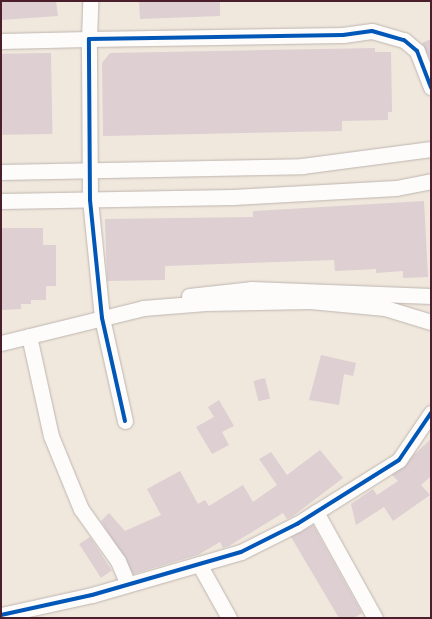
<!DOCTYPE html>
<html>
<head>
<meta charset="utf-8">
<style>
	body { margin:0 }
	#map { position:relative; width:432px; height:619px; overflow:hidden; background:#f0e8dd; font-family:Vollkorn,serif }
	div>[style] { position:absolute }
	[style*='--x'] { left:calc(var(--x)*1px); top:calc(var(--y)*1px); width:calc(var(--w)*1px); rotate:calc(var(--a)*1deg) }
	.building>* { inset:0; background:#ddcfd2; transform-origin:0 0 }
	.roads { filter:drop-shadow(0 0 1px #beb5b0) drop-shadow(0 0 1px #beb5b0) }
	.minor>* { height:15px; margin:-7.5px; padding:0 7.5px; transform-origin:7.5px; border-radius:7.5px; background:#fdfcfa }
	.cycleway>* { height:4px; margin:-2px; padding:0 2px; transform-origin:2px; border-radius:2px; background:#0057b8 }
	span { translate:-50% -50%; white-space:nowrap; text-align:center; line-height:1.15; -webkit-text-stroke:3px #fbf7ec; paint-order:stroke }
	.frame { position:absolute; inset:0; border:2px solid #4a1f2b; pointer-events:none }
</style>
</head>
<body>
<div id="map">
	<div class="building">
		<i style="clip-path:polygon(1px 1px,56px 1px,58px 16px,1px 20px)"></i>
		<i style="clip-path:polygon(139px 1px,220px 1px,220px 16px,140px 19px)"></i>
		<i style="clip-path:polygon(431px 39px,431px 62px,422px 43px)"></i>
		<i style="clip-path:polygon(375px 48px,375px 52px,391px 52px,392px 112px,388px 112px,388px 120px,342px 121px,342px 131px,103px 136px,102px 63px,110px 53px)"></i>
		<i style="left:51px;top:53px;width:81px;height:50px;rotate:89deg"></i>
		<i style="clip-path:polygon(424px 201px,428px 277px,403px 278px,403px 271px,376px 273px,376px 269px,335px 271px,334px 260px,165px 266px,165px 280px,107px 281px,105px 219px,253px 217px,253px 211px)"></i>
		<i style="clip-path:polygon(1px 228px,43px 228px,43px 245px,56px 245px,56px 286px,46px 286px,46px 300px,31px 300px,31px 304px,21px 304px,21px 309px,1px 310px)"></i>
		<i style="clip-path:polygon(321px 355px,356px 363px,353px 376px,344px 374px,339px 405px,309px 400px)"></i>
		<i style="left:265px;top:378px;width:21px;height:12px;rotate:76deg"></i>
		<i style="clip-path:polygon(219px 400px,234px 426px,222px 432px,229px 445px,212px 454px,196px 427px,214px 417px,208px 407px)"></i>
		<i style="clip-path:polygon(431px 439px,431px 476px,421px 485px,430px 495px,393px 521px,384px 507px,356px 525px,351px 504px,373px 489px,377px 495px,398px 481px,392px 475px)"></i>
		<i style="clip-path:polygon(320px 450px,343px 478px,293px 516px,287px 519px,283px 513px,229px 546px,223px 548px,220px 542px,198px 555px,133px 574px,101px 521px,109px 513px,125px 531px,161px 515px,147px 489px,180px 471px,198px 504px,205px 500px,209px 506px,243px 485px,253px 502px,277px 485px,259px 459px,271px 452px,287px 475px)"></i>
		<i style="clip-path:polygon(313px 525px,362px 613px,354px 618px,339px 618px,291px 537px)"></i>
		<i style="left:90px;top:537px;width:40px;height:13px;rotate:57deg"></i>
	</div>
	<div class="roads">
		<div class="minor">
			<i style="--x:1;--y:41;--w:88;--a:-1.3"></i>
			<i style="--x:89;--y:39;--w:38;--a:-88"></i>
			<i style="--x:1;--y:172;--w:301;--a:-1.1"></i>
			<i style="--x:302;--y:166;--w:130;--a:-7.5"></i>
			<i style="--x:1;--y:201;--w:232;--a:-1"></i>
			<i style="--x:233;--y:197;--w:163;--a:-3.2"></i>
			<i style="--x:396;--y:188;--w:36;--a:-11"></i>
			<i style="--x:189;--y:296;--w:62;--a:-6.4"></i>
			<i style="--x:251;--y:289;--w:180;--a:2.2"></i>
			<i style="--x:29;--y:336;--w:102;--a:77.6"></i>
			<i style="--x:51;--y:436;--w:79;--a:67.7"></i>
			<i style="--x:81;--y:509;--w:64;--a:54.6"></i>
			<i style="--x:118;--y:561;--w:25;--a:67"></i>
			<i style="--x:1;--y:343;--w:146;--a:-13.8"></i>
			<i style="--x:143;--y:308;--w:63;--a:-4.5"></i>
			<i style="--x:206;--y:303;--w:104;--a:-1.1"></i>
			<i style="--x:310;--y:301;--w:75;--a:5.3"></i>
			<i style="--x:385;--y:308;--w:48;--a:16.9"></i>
			<i style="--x:125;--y:421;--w:106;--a:-102.6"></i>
			<i style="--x:102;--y:318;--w:119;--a:-95.8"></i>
			<i style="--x:90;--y:200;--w:161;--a:-90.4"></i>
			<i style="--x:89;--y:39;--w:254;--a:-0.9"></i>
			<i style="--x:343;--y:35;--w:29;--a:-8"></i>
			<i style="--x:372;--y:31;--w:33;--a:16"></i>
			<i style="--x:404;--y:40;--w:17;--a:40"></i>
			<i style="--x:417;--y:51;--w:39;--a:69"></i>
			<i style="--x:316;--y:512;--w:121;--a:60.9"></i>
			<i style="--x:199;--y:564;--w:62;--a:60.9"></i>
			<i style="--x:1;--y:615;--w:93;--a:-12.4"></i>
			<i style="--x:92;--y:595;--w:155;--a:-16.1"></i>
			<i style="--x:241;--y:552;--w:63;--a:-26.6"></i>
			<i style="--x:297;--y:524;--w:120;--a:-32.1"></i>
			<i style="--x:399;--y:460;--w:57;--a:-55.8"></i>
		</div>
	</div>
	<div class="cycleway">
		<i style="--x:125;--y:421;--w:106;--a:-102.6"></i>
		<i style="--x:102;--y:318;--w:119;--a:-95.8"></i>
		<i style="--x:90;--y:200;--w:161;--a:-90.4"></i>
		<i style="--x:89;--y:39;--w:254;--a:-0.9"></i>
		<i style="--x:343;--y:35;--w:29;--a:-8"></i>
		<i style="--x:372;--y:31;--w:33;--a:16"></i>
		<i style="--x:404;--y:40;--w:17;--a:40"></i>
		<i style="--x:417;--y:51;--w:39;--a:69"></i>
		<i style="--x:1;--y:615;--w:93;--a:-12.4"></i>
		<i style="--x:92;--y:595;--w:155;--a:-16.1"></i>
		<i style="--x:241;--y:552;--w:63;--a:-26.6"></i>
		<i style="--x:297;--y:524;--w:120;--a:-32.1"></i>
		<i style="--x:399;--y:460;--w:57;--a:-55.8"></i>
	</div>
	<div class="frame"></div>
</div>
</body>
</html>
